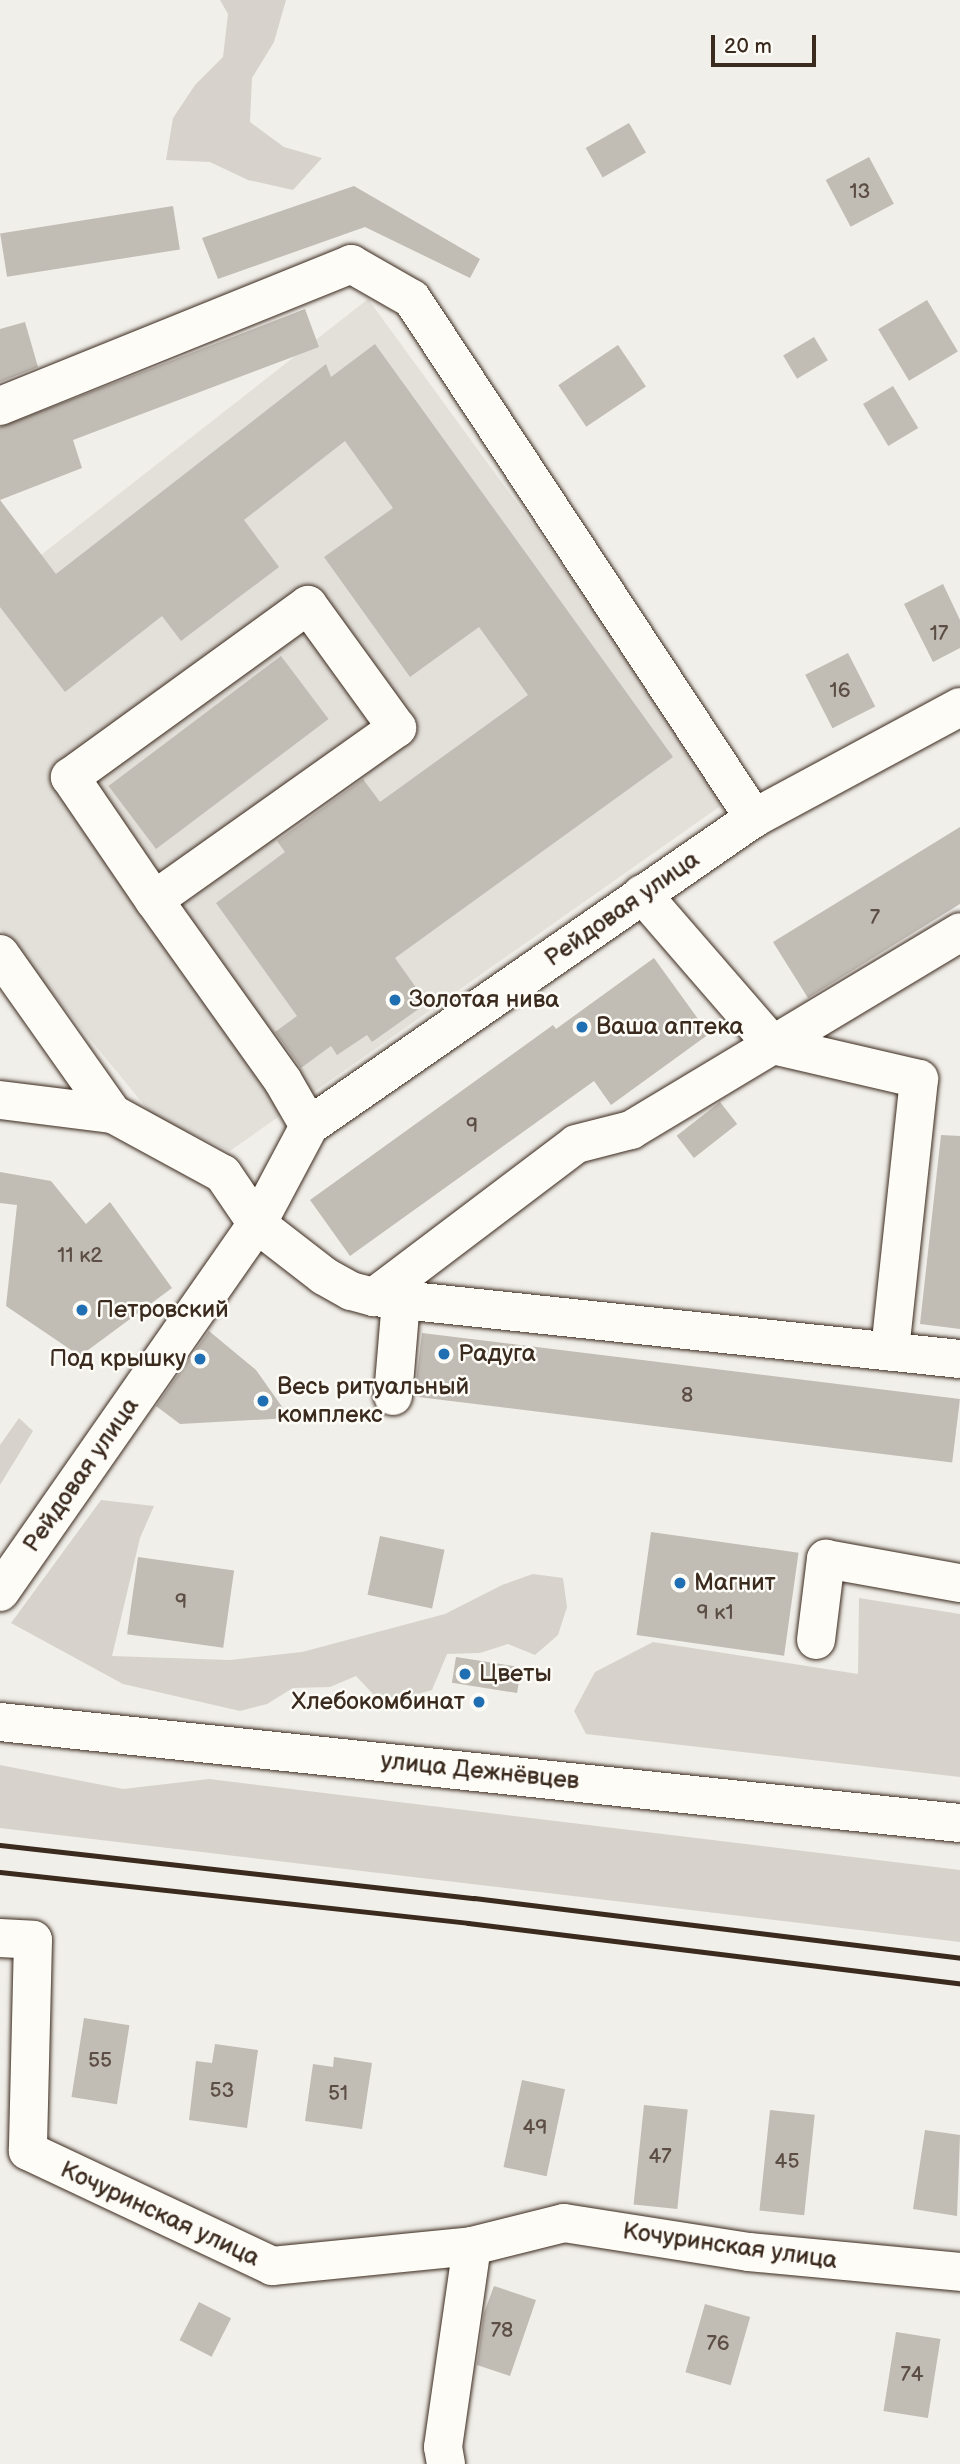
<!DOCTYPE html>
<html>
<head>
<meta charset="utf-8">
<style>
	body { margin:0 }
	#map { position:relative; width:960px; height:2464px; overflow:hidden; background:#f1efea; font-family:"Balsamiq Sans",sans-serif }
	div>[style] { position:absolute }
	[style*='--x'] { left:calc(var(--x)*1px); top:calc(var(--y)*1px); width:calc(var(--w)*1px); rotate:calc(var(--a)*1deg) }
	.built>* { inset:0; background:#e3e0da }
	.green>* { inset:0; background:#d7d2cc }
	.building>* { inset:0; background:#c1bcb4; transform-origin:0 0 }
	.roads { filter:drop-shadow(0 0 2px #3b2a1e) drop-shadow(0 0 2px #3b2a1e) }
	.minor>* { height:38px; margin:-19px; padding:0 19px; transform-origin:19px; border-radius:19px; background:#fdfcf7 }
	.major>* { height:38px; margin:-19px; padding:0 19px; transform-origin:19px; border-radius:19px; background:#fdfcf7 }
	.rail>* { height:5px; margin:-2.5px; padding:0 2.5px; transform-origin:2.5px; border-radius:2.5px; background:#3b2a1e }
	.dots>* { width:19px; height:19px; translate:-50% -50%; box-sizing:border-box; border:4px solid #fdfcf7; border-radius:50% }
	span { translate:-50% -50%; white-space:nowrap; text-align:center; line-height:1.15; -webkit-text-stroke:5px #fdfcf7; paint-order:stroke }
	.number-label { font-size:21px; color:#5c4e44 }
	.number-label span { -webkit-text-stroke-width:0 }
	.street-label { font-size:24px; color:#3b2a1e }
	.poi-label { font-size:24px; color:#3b2a1e }
	.left { translate:0 -50%; text-align:left }
	.right { translate:-100% -50%; text-align:right }
	.scale { position:absolute; left:711px; top:35px; width:105px; height:32px; box-sizing:border-box; border:4px solid #3b2a1e; border-top:0; padding-left:9px; font-size:21px; line-height:24px; white-space:nowrap; color:#3b2a1e; -webkit-text-stroke:5px #fdfcf7; paint-order:stroke }
</style>
</head>
<body>
<div id="map">
	<div class="built">
		<i style="clip-path:polygon(368px 299px,732px 798px,230px 1151px,153px 1116px,0 929px,0 587px)"></i>
	</div>
	<div class="green">
		<i style="clip-path:polygon(220px 0,286px 0,274px 42px,252px 78px,250px 122px,284px 147px,322px 158px,293px 190px,248px 180px,210px 162px,166px 160px,173px 118px,195px 85px,223px 57px,228px 14px)"></i>
		<i style="clip-path:polygon(19px 1418px,33px 1431px,0 1485px,0 1445px)"></i>
		<i style="clip-path:polygon(101px 1500px,154px 1506px,140px 1538px,112px 1656px,230px 1660px,302px 1652px,445px 1614px,502px 1585px,533px 1574px,563px 1578px,567px 1607px,558px 1635px,535px 1655px,508px 1644px,480px 1653px,447px 1654px,432px 1690px,404px 1698px,375px 1696px,356px 1676px,330px 1687px,293px 1688px,267px 1704px,240px 1711px,123px 1684px,11px 1623px)"></i>
		<i style="clip-path:polygon(859px 1598px,960px 1614px,960px 1777px,586px 1734px,574px 1711px,595px 1672px,653px 1642px,858px 1674px)"></i>
		<i style="clip-path:polygon(0 1765px,123px 1789px,209px 1779px,960px 1870px,960px 1942px,0 1828px)"></i>
	</div>
	<div class="building">
		<i style="left:629px;top:123px;width:34px;height:50px;rotate:60deg"></i>
		<i style="left:869px;top:157px;width:53px;height:49px;rotate:62deg"></i>
		<i style="clip-path:polygon(354px 186px,480px 259px,470px 278px,365px 227px,218px 279px,202px 238px)"></i>
		<i style="left:173px;top:206px;width:44px;height:175px;rotate:81deg"></i>
		<i style="left:927px;top:300px;width:60px;height:57px;rotate:59deg"></i>
		<i style="clip-path:polygon(305px 309px,319px 347px,73px 440px,82px 468px,0 500px,56px 574px,326px 364px,331px 377px,375px 344px,673px 757px,395px 958px,427px 1003px,372px 1042px,367px 1035px,337px 1055px,331px 1046px,301px 1068px,275px 1032px,297px 1016px,216px 903px,285px 852px,277px 841px,363px 779px,380px 802px,528px 695px,479px 627px,410px 677px,324px 557px,393px 508px,345px 441px,244px 520px,279px 567px,181px 641px,162px 616px,65px 692px,0 607px,0 427px)"></i>
		<i style="clip-path:polygon(25px 322px,38px 367px,0 382px,0 329px)"></i>
		<i style="left:814px;top:337px;width:27px;height:36px;rotate:59deg"></i>
		<i style="left:618px;top:345px;width:50px;height:72px;rotate:56deg"></i>
		<i style="left:893px;top:386px;width:49px;height:35px;rotate:59deg"></i>
		<i style="clip-path:polygon(943px 584px,960px 620px,960px 648px,933px 662px,904px 604px)"></i>
		<i style="left:848px;top:653px;width:60px;height:48px;rotate:63deg"></i>
		<i style="left:281px;top:656px;width:79px;height:216px;rotate:53deg"></i>
		<i style="clip-path:polygon(960px 827px,960px 904px,808px 998px,773px 942px)"></i>
		<i style="clip-path:polygon(654px 958px,709px 1034px,611px 1105px,594px 1081px,350px 1256px,310px 1200px,553px 1025px,556px 1029px)"></i>
		<i style="left:720px;top:1102px;width:28px;height:55px;rotate:52deg"></i>
		<i style="clip-path:polygon(941px 1135px,960px 1136px,960px 1329px,920px 1324px)"></i>
		<i style="clip-path:polygon(0 1172px,51px 1181px,86px 1224px,110px 1202px,172px 1288px,80px 1356px,6px 1306px,17px 1205px,0 1203px)"></i>
		<i style="clip-path:polygon(209px 1331px,256px 1370px,290px 1418px,180px 1424px,156px 1406px)"></i>
		<i style="left:422px;top:1333px;width:542px;height:64px;rotate:7deg"></i>
		<i style="left:651px;top:1532px;width:149px;height:104px;rotate:8deg"></i>
		<i style="left:380px;top:1536px;width:66px;height:60px;rotate:12deg"></i>
		<i style="left:138px;top:1557px;width:97px;height:78px;rotate:8deg"></i>
		<i style="left:456px;top:1657px;width:66px;height:26px;rotate:9deg"></i>
		<i style="left:84px;top:2018px;width:46px;height:80px;rotate:9deg"></i>
		<i style="clip-path:polygon(215px 2044px,258px 2050px,247px 2128px,189px 2120px,196px 2061px,212px 2063px)"></i>
		<i style="clip-path:polygon(334px 2057px,372px 2063px,362px 2129px,305px 2121px,313px 2064px,333px 2067px)"></i>
		<i style="left:522px;top:2080px;width:44px;height:89px;rotate:12deg"></i>
		<i style="left:644px;top:2105px;width:44px;height:100px;rotate:6deg"></i>
		<i style="left:770px;top:2110px;width:45px;height:101px;rotate:6deg"></i>
		<i style="clip-path:polygon(925px 2130px,960px 2135px,957px 2216px,913px 2209px)"></i>
		<i style="clip-path:polygon(494px 2286px,536px 2300px,510px 2376px,477px 2365px,484px 2313px)"></i>
		<i style="left:199px;top:2302px;width:36px;height:43px;rotate:27deg"></i>
		<i style="left:705px;top:2304px;width:47px;height:71px;rotate:16deg"></i>
		<i style="left:896px;top:2332px;width:45px;height:80px;rotate:9deg"></i>
	</div>
	<div class="roads">
		<div class="minor">
			<i style="--x:0;--y:406;--w:379;--a:-22"></i>
			<i style="--x:351;--y:264;--w:70;--a:29.8"></i>
			<i style="--x:412;--y:299;--w:622;--a:56.62"></i>
			<i style="--x:642;--y:894;--w:200;--a:49.1"></i>
			<i style="--x:773;--y:1045;--w:150;--a:13.1"></i>
			<i style="--x:919;--y:1079;--w:274;--a:96.1"></i>
			<i style="--x:154;--y:900;--w:298;--a:-35.3"></i>
			<i style="--x:397;--y:728;--w:152;--a:-125.9"></i>
			<i style="--x:308;--y:605;--w:294;--a:144.1"></i>
			<i style="--x:70;--y:777;--w:149;--a:55.7"></i>
			<i style="--x:154;--y:900;--w:222;--a:54.5"></i>
			<i style="--x:283;--y:1081;--w:52;--a:60"></i>
			<i style="--x:0;--y:954;--w:196;--a:54.8"></i>
			<i style="--x:0;--y:1100;--w:114;--a:7.1"></i>
			<i style="--x:113;--y:1114;--w:125;--a:28.6"></i>
			<i style="--x:223;--y:1174;--w:60;--a:55.8"></i>
			<i style="--x:257;--y:1224;--w:85;--a:37.8"></i>
			<i style="--x:324;--y:1276;--w:31;--a:29"></i>
			<i style="--x:351;--y:1291;--w:24;--a:15"></i>
			<i style="--x:374;--y:1297;--w:253;--a:-37.1"></i>
			<i style="--x:576;--y:1144;--w:57;--a:-14.3"></i>
			<i style="--x:631;--y:1130;--w:384;--a:-31"></i>
			<i style="--x:374;--y:1297;--w:589;--a:6.04"></i>
			<i style="--x:393;--y:1396;--w:96;--a:-85.2"></i>
			<i style="--x:0;--y:1592;--w:449;--a:-55.1"></i>
			<i style="--x:257;--y:1224;--w:111;--a:-62"></i>
			<i style="--x:309;--y:1126;--w:541;--a:-34.69"></i>
			<i style="--x:754;--y:818;--w:234;--a:-28.3"></i>
			<i style="--x:816;--y:1640;--w:82;--a:-83"></i>
			<i style="--x:826;--y:1559;--w:136;--a:10.2"></i>
			<i style="--x:0;--y:1938;--w:33;--a:3"></i>
			<i style="--x:33;--y:1940;--w:211;--a:91.4"></i>
			<i style="--x:28;--y:2151;--w:270;--a:25.2"></i>
			<i style="--x:272;--y:2266;--w:201;--a:-5.7"></i>
			<i style="--x:472;--y:2246;--w:95;--a:-14"></i>
			<i style="--x:564;--y:2223;--w:187;--a:8.9"></i>
			<i style="--x:749;--y:2252;--w:212;--a:5.4"></i>
			<i style="--x:446;--y:2464;--w:17;--a:-100"></i>
			<i style="--x:443;--y:2447;--w:203;--a:-81.8"></i>
		</div>
		<div class="major">
			<i style="--x:0;--y:1722;--w:965;--a:6.01"></i>
		</div>
	</div>
	<div class="rail">
		<i style="--x:0;--y:1845;--w:477;--a:6.4"></i>
		<i style="--x:474;--y:1898;--w:490;--a:7"></i>
		<i style="--x:0;--y:1872;--w:471;--a:6.2"></i>
		<i style="--x:468;--y:1923;--w:496;--a:7"></i>
	</div>
	<div class="dots">
		<i style="left:395px;top:1000px;background:#1f6fb2"></i>
		<i style="left:582px;top:1027px;background:#1f6fb2"></i>
		<i style="left:82px;top:1310px;background:#1f6fb2"></i>
		<i style="left:444px;top:1354px;background:#1f6fb2"></i>
		<i style="left:200px;top:1359px;background:#1f6fb2"></i>
		<i style="left:263px;top:1401px;background:#1f6fb2"></i>
		<i style="left:680px;top:1583px;background:#1f6fb2"></i>
		<i style="left:465px;top:1674px;background:#1f6fb2"></i>
		<i style="left:479px;top:1702px;background:#1f6fb2"></i>
	</div>
	<div class="number-label">
		<span style="left:860px;top:192px">13</span>
		<span style="left:939px;top:634px">17</span>
		<span style="left:840px;top:691px">16</span>
		<span style="left:875px;top:918px">7</span>
		<span style="left:472px;top:1126px">9</span>
		<span style="left:80px;top:1256px">11 к2</span>
		<span style="left:687px;top:1396px">8</span>
		<span style="left:181px;top:1602px">9</span>
		<span style="left:715px;top:1613px">9 к1</span>
		<span style="left:100px;top:2061px">55</span>
		<span style="left:222px;top:2091px">53</span>
		<span style="left:338px;top:2094px">51</span>
		<span style="left:535px;top:2128px">49</span>
		<span style="left:660px;top:2157px">47</span>
		<span style="left:787px;top:2162px">45</span>
		<span style="left:502px;top:2331px">78</span>
		<span style="left:718px;top:2344px">76</span>
		<span style="left:912px;top:2375px">74</span>
	</div>
	<div class="street-label">
		<span style="left:622px;top:909px;rotate:-35deg">Рейдовая улица</span>
		<span style="left:81px;top:1475px;rotate:-55deg">Рейдовая улица</span>
		<span style="left:480px;top:1771px;rotate:6deg">улица Дежнёвцев</span>
		<span style="left:160px;top:2214px;rotate:25deg">Кочуринская улица</span>
		<span style="left:730px;top:2246px;rotate:8deg">Кочуринская улица</span>
	</div>
	<div class="poi-label">
		<span class="left" style="left:409px;top:1000px">Золотая нива</span>
		<span class="left" style="left:596px;top:1027px">Ваша аптека</span>
		<span class="left" style="left:96px;top:1310px">Петровский</span>
		<span class="left" style="left:458px;top:1354px">Радуга</span>
		<span class="right" style="left:186px;top:1359px">Под крышку</span>
		<span class="left" style="left:277px;top:1401px">Весь ритуальный<br>комплекс</span>
		<span class="left" style="left:694px;top:1583px">Магнит</span>
		<span class="left" style="left:479px;top:1674px">Цветы</span>
		<span class="right" style="left:465px;top:1702px">Хлебокомбинат</span>
	</div>
	<div class="scale">20 m</div>
</div>
</body>
</html>
